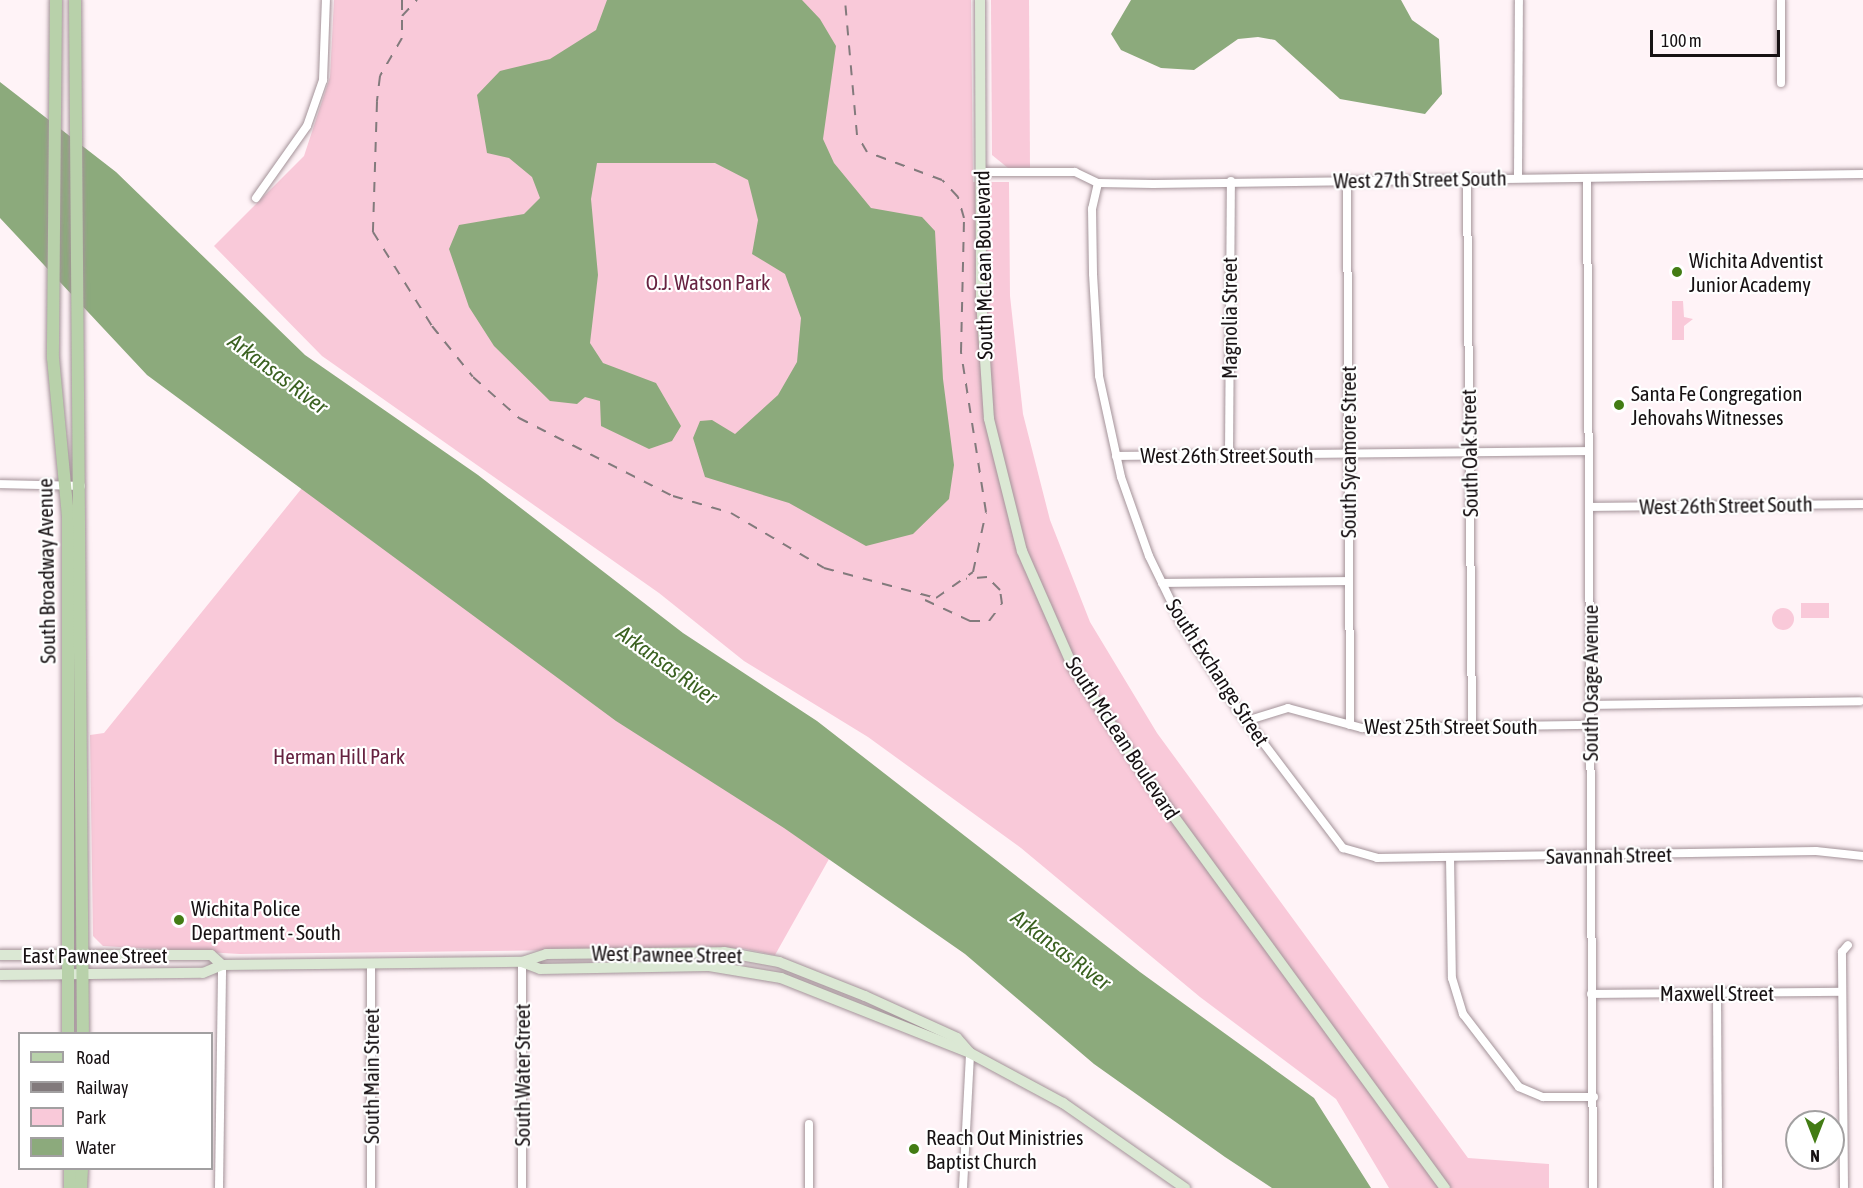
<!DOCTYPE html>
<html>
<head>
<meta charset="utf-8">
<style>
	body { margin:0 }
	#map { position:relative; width:1863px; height:1188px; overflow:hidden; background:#fff3f7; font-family:"Asap Condensed",sans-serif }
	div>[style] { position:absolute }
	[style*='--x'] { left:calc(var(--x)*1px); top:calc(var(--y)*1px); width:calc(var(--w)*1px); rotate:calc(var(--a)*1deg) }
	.green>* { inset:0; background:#f9c9d9; transform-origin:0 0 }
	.round { border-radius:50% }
	.water>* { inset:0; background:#8caa7c }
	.roads { filter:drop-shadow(0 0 2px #a49399) drop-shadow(0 0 2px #a49399) }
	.street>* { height:8px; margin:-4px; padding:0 4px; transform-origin:4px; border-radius:4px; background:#fff }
	.secondary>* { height:10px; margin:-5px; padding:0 5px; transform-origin:5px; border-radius:5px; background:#dbe8d4 }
	.primary>* { height:12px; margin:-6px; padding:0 6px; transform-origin:6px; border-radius:6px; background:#b8d1aa }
	.rail>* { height:2px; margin-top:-1px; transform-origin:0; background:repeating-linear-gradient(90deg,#827a7c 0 10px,transparent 0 20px) }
	.dots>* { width:16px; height:16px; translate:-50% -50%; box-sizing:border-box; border:3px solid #fff; border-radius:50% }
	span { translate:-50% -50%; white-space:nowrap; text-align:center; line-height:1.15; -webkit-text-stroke:4.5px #fff; paint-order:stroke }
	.street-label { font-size:21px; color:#171113 }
	.poi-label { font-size:21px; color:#171113 }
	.left { translate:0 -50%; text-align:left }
	.park-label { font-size:21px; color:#662240 }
	.water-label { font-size:22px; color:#3a6120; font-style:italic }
	.legend { position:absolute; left:18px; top:1032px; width:195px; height:138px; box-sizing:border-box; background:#fff; border:2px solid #a2a0a1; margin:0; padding:8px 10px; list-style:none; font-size:18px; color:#171113 }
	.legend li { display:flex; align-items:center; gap:12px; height:30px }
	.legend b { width:30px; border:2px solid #a2a0a1 }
	.north { position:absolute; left:1785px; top:1110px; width:60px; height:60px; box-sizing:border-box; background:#fff; border:2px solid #a2a0a1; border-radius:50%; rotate:180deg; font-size:16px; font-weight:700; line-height:24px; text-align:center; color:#171113 }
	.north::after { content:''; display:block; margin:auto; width:21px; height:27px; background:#437c14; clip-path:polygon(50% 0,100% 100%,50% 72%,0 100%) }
	.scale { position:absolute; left:1650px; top:30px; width:130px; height:27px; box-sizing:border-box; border:3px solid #171113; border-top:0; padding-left:8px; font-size:18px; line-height:21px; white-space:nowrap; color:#171113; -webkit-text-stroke:4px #fff; paint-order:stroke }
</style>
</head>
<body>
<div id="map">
	<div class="green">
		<i style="clip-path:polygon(334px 0,971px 0,973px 182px,1009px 182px,1010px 296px,1023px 414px,1050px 520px,1090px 622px,1157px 733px,1468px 1158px,1549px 1164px,1549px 1188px,1389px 1188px,1336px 1099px,1200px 997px,1021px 848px,868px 737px,744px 661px,659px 593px,322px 356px,214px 246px,304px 156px,330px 77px)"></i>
		<i style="clip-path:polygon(991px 0,1029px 0,1030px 168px,1008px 168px,992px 155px)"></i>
		<i style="clip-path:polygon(1672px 301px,1683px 301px,1684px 317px,1693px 319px,1684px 326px,1684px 340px,1672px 340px)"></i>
		<i style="clip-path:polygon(302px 488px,829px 859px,775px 955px,740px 948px,240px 954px,103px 946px,93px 936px,90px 735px,104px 733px)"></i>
		<i style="left:1801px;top:603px;width:28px;height:15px"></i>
		<i class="round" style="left:1772px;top:608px;width:22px;height:22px"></i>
	</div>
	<div class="water">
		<i style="clip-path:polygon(607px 0,802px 0,820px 19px,836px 46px,823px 139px,834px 163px,871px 208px,922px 217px,935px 231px,943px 379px,954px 465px,949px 499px,913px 534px,866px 546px,789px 503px,705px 477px,693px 438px,700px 421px,712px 420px,735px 434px,778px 395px,797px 362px,801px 318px,785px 274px,752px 254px,758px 220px,748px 180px,715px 163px,597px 163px,591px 199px,598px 275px,590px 343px,603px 363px,656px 383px,681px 426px,672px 441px,649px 449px,601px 426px,600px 401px,585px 397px,577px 404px,550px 401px,494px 346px,469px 307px,449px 249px,459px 225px,524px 214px,540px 198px,532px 177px,509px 158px,487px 153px,477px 95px,500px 71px,550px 59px,596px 30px)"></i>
		<i style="clip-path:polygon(1131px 0,1401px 0,1412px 20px,1439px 39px,1442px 94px,1425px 114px,1340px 99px,1275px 40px,1258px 37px,1238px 39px,1194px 70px,1161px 68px,1121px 50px,1111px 34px)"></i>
		<i style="clip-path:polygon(0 82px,116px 172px,305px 355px,478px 475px,683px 633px,817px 721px,1140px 972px,1314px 1098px,1371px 1188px,1272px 1188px,1225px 1157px,1094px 1064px,965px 954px,784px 828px,616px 721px,147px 375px,0 218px)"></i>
	</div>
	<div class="roads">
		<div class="street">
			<i style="--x:1781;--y:0;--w:83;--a:90"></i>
			<i style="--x:981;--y:172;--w:94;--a:0"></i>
			<i style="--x:1075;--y:172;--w:25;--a:26"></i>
			<i style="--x:1098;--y:183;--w:55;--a:1"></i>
			<i style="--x:1153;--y:184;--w:710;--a:-0.81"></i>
			<i style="--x:1518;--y:178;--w:178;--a:-89.7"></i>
			<i style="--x:1587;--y:178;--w:1010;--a:89.66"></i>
			<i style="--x:1467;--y:179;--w:548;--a:89.48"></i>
			<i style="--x:1347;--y:180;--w:545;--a:89.68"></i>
			<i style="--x:1098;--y:183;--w:27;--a:103"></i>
			<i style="--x:1092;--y:209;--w:65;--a:89.1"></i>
			<i style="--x:1093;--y:274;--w:102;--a:86.6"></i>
			<i style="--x:1099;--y:376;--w:103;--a:77.7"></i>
			<i style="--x:1121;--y:477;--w:84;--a:70.5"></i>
			<i style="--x:1149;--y:556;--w:76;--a:64.1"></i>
			<i style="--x:1182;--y:624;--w:100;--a:56.8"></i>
			<i style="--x:1237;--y:708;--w:176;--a:52.9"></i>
			<i style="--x:1343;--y:848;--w:35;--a:16"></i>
			<i style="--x:1377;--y:858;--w:439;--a:-0.9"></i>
			<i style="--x:1816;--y:851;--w:47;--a:6.1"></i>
			<i style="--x:256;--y:198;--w:88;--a:-54.7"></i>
			<i style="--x:307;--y:126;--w:49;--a:-70.8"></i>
			<i style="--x:323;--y:80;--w:80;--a:-87.9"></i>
			<i style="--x:1229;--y:455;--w:274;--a:-89.6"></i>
			<i style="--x:1116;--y:456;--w:473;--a:-0.6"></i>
			<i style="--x:0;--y:484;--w:81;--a:1.4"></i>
			<i style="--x:1589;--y:507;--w:274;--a:-0.6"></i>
			<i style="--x:1162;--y:583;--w:187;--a:-0.6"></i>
			<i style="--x:1590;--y:705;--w:270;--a:-0.8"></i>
			<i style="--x:1246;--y:721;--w:44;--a:-17.2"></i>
			<i style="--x:1288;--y:708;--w:77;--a:15.1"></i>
			<i style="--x:1362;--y:728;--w:228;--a:-0.8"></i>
			<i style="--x:1450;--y:857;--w:121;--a:89.1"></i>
			<i style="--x:1452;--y:978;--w:38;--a:73"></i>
			<i style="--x:1463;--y:1014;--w:92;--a:52.5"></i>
			<i style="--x:1519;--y:1087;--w:26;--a:23"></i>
			<i style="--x:1543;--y:1097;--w:51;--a:0"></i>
			<i style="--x:522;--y:962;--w:226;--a:90"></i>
			<i style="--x:371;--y:964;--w:224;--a:90"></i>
			<i style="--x:1717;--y:993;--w:195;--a:89.7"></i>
			<i style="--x:1591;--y:994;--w:251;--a:-0.5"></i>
			<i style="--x:809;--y:1124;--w:64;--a:90"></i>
			<i style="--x:219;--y:1188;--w:223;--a:-89.2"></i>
			<i style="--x:963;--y:1188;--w:135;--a:-87"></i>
			<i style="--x:1844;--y:1188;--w:236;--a:-90.5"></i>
			<i style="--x:1842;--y:952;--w:9;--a:-49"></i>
		</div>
		<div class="secondary">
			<i style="--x:980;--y:0;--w:299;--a:89.8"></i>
			<i style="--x:981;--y:299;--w:120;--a:86.2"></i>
			<i style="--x:989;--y:419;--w:136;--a:76"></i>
			<i style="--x:1022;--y:551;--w:127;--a:66.3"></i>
			<i style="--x:1073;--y:667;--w:141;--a:56.5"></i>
			<i style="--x:1151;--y:785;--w:499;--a:53.9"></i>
			<i style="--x:0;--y:955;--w:211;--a:0"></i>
			<i style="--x:211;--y:955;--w:15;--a:42"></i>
			<i style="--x:522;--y:962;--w:19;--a:21"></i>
			<i style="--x:540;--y:969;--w:169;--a:-1"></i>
			<i style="--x:709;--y:966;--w:73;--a:9.5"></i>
			<i style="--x:781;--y:978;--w:203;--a:21.6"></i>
			<i style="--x:970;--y:1053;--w:106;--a:28.3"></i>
			<i style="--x:1063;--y:1103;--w:149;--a:34.9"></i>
			<i style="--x:0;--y:975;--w:203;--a:-0.6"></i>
			<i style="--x:203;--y:973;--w:21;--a:-23"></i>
			<i style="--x:222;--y:965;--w:300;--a:-0.6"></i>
			<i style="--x:522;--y:962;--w:25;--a:-18"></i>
			<i style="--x:546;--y:954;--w:178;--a:-0.6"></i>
			<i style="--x:724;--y:952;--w:56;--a:10.3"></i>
			<i style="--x:779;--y:962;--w:92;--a:21.6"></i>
			<i style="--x:865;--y:996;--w:101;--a:24.5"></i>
			<i style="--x:957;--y:1038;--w:20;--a:49"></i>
		</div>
		<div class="primary">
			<i style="--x:56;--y:0;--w:358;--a:90.5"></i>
			<i style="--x:53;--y:358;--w:160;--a:84.6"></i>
			<i style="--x:68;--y:517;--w:517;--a:90"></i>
			<i style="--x:75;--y:0;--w:1034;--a:89.56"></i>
			<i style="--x:70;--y:1168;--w:20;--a:90"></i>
			<i style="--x:81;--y:1188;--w:20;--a:-87"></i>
		</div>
	</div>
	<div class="rail">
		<i style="--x:402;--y:0;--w:38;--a:90"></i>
		<i style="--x:402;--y:38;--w:44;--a:120.1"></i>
		<i style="--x:380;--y:76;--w:26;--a:97"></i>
		<i style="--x:377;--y:102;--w:130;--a:91.8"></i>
		<i style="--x:373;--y:232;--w:111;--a:57.9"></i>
		<i style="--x:432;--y:326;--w:65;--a:51.2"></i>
		<i style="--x:473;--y:377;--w:62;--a:41.7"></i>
		<i style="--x:519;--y:418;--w:173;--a:26.9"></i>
		<i style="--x:673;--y:496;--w:60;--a:16.3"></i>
		<i style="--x:731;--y:513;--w:108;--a:30.6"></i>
		<i style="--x:824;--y:568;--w:116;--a:15"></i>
		<i style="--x:936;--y:598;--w:45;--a:-35.1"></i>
		<i style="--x:973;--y:572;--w:61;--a:-77.8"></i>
		<i style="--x:986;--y:512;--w:162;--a:-98.9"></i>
		<i style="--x:961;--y:352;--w:134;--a:-88.7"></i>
		<i style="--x:964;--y:218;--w:22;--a:-106"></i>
		<i style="--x:958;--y:197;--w:23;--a:-133"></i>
		<i style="--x:942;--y:180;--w:80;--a:-159.5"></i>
		<i style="--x:867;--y:152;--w:20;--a:-120"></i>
		<i style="--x:857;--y:135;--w:136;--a:-95.1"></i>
		<i style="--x:402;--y:16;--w:22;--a:-47"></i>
		<i style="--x:925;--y:600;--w:50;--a:25"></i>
		<i style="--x:970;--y:621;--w:19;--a:0"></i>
		<i style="--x:989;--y:621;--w:21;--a:-53"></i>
		<i style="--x:1002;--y:604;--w:14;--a:-98"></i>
		<i style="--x:1000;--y:590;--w:18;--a:-135"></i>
		<i style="--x:987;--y:577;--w:21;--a:175"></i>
	</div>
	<div class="dots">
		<i style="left:1677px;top:272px;background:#437c14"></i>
		<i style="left:1619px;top:405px;background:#437c14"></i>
		<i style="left:179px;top:920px;background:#437c14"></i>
		<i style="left:914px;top:1149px;background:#437c14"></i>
	</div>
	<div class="street-label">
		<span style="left:1420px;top:179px;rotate:-1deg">West 27th Street South</span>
		<span style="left:983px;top:265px;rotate:-91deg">South McLean Boulevard</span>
		<span style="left:1229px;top:318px;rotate:-90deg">Magnolia Street</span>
		<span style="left:1348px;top:452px;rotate:-90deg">South Sycamore Street</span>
		<span style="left:1469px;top:453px;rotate:-91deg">South Oak Street</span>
		<span style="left:1227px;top:455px">West 26th Street South</span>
		<span style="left:1726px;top:505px;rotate:-1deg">West 26th Street South</span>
		<span style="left:46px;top:571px;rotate:-91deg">South Broadway Avenue</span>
		<span style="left:1218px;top:672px;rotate:57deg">South Exchange Street</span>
		<span style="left:1590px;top:683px;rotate:-90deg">South Osage Avenue</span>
		<span style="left:1451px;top:726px">West 25th Street South</span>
		<span style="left:1123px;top:738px;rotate:57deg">South McLean Boulevard</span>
		<span style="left:1609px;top:855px;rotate:-1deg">Savannah Street</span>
		<span style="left:667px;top:954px;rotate:1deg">West Pawnee Street</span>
		<span style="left:95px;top:955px">East Pawnee Street</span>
		<span style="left:1717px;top:993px">Maxwell Street</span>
		<span style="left:522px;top:1075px;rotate:-90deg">South Water Street</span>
		<span style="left:371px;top:1076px;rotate:-90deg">South Main Street</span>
	</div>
	<div class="poi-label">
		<span class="left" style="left:1689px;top:272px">Wichita Adventist<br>Junior Academy</span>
		<span class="left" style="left:1631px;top:405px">Santa Fe Congregation<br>Jehovahs Witnesses</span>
		<span class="left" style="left:191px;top:920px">Wichita Police<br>Department - South</span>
		<span class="left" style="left:926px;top:1149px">Reach Out Ministries<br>Baptist Church</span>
	</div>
	<div class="park-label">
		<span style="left:708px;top:282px">O.J. Watson Park</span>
		<span style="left:339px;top:756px">Herman Hill Park</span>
	</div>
	<div class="water-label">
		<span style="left:278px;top:374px;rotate:37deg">Arkansas River</span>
		<span style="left:667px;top:665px;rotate:36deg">Arkansas River</span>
		<span style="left:1061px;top:950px;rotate:37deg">Arkansas River</span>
	</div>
	<ul class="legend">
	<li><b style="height:8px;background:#b8d1aa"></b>Road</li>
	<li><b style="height:8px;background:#827a7c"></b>Railway</li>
	<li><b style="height:16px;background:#f9c9d9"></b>Park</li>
	<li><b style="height:16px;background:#8caa7c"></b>Water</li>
	</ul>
	<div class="north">N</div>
	<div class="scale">100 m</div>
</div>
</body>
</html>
